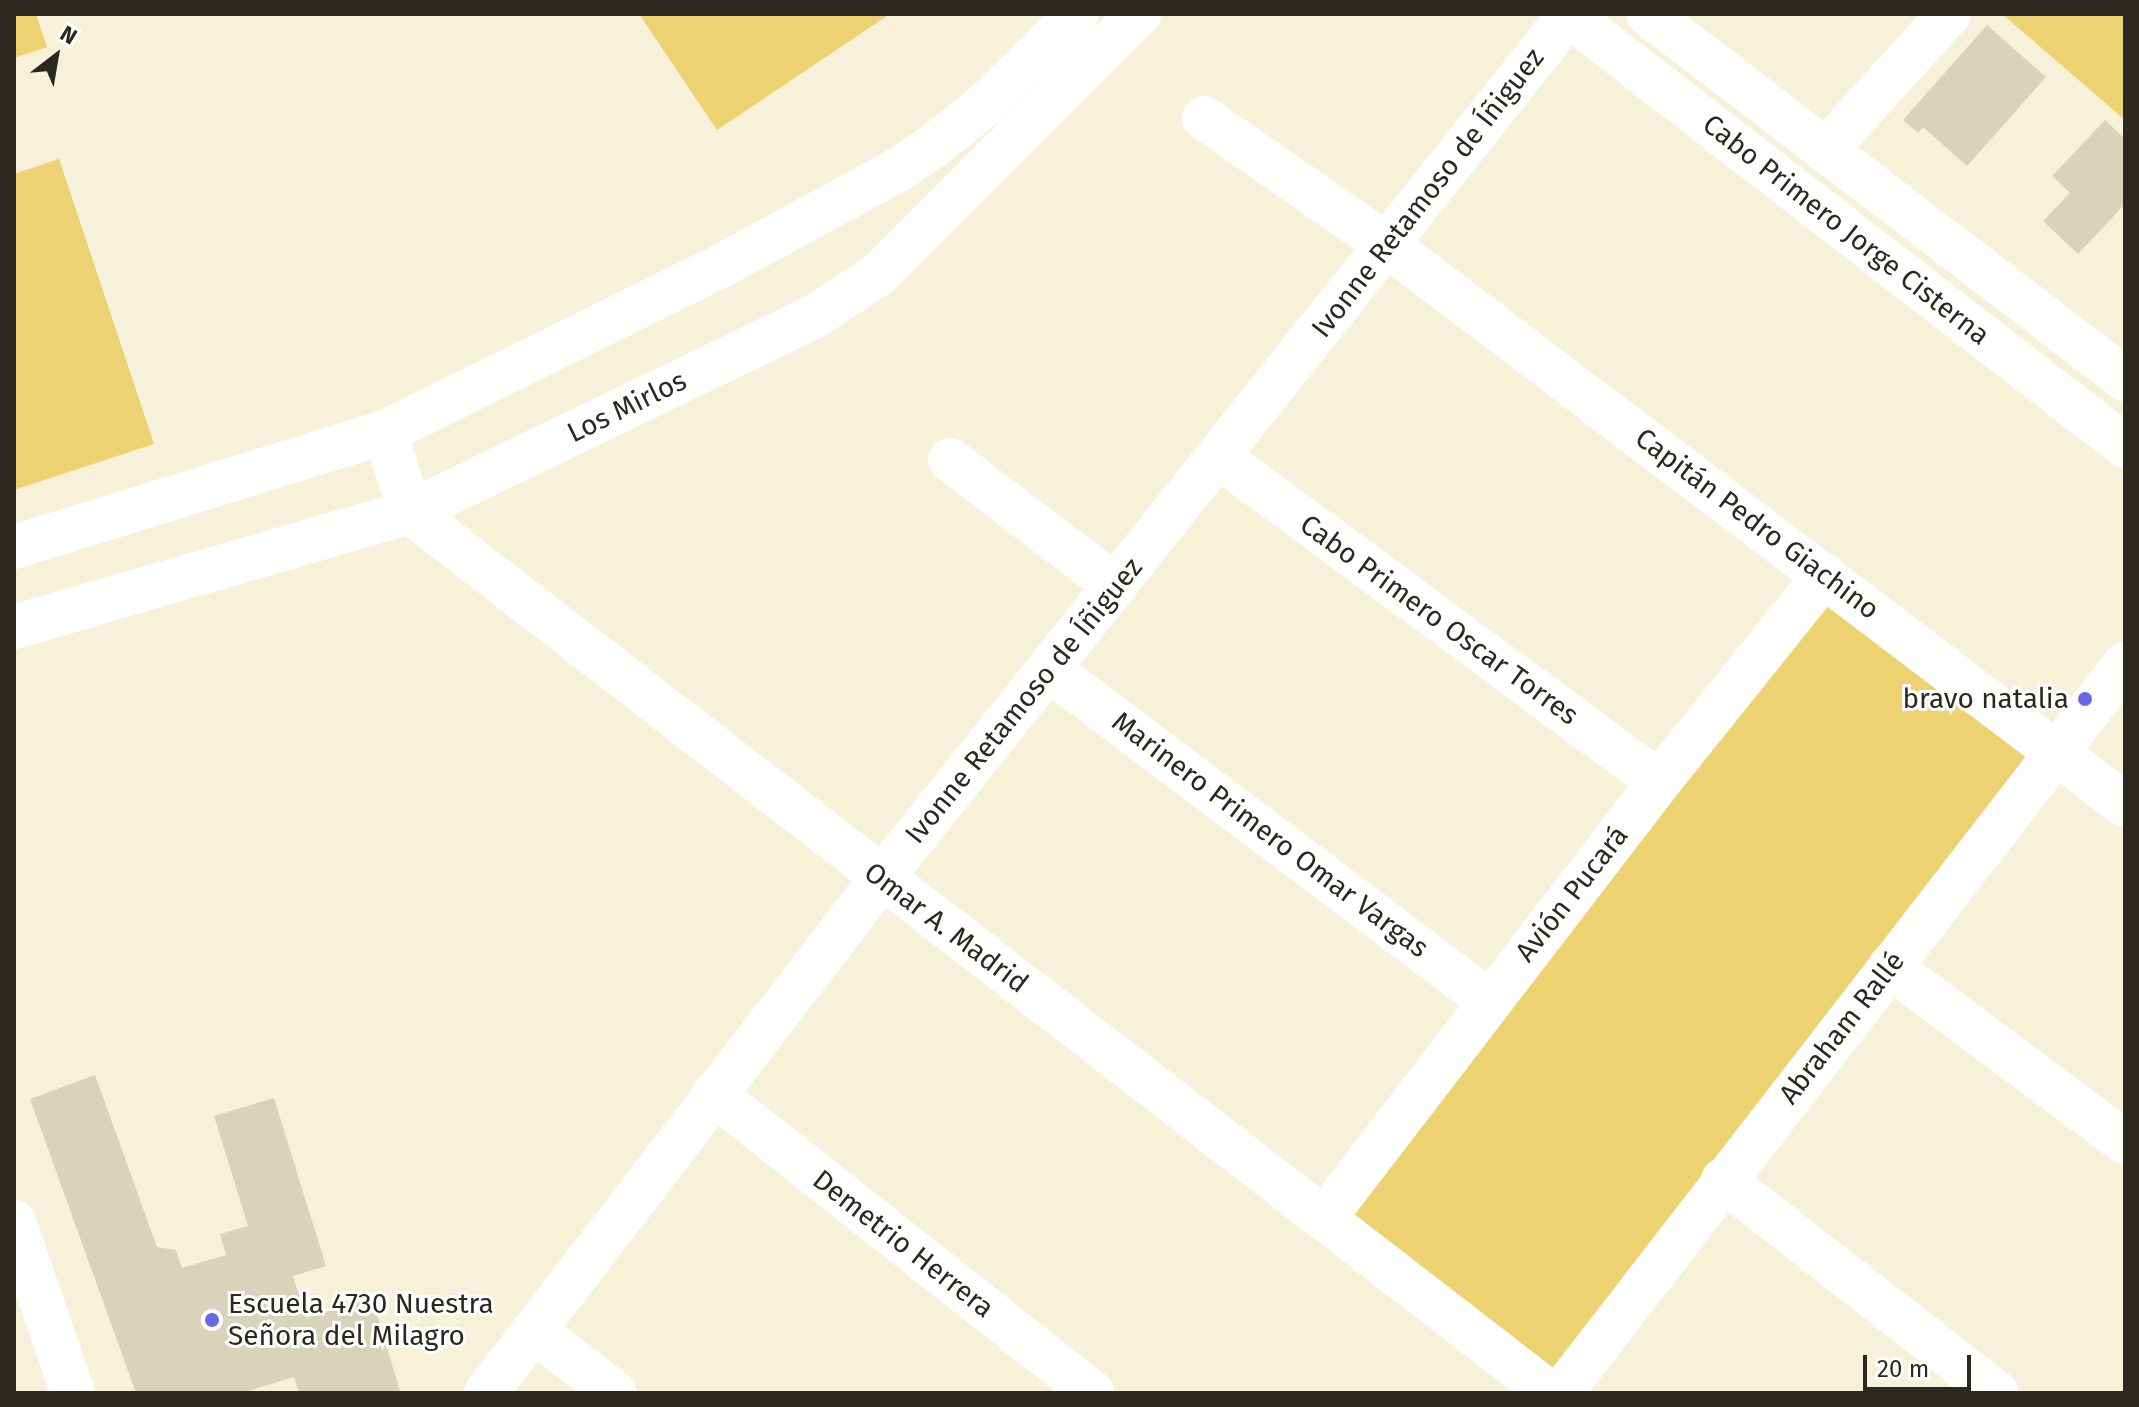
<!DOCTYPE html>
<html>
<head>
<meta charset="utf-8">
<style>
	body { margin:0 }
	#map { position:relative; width:2139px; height:1407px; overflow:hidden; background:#f8f1da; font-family:"Fira Sans",sans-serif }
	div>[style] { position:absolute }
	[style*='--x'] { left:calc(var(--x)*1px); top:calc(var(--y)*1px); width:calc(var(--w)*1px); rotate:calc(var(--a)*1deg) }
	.green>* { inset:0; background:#edd271; transform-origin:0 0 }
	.building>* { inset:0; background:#dad3bc }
	.minor>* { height:44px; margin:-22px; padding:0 22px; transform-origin:22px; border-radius:22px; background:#fff }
	.dots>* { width:22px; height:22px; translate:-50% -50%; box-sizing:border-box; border:4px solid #fff; border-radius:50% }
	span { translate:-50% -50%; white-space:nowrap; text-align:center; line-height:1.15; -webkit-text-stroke:6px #fff; paint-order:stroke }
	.street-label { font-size:28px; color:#2a281f }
	.poi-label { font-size:28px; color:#2a281f }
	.right { translate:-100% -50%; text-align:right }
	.left { translate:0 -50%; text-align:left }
	.frame { position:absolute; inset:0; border:16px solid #2a281f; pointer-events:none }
	.north { position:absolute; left:16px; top:16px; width:80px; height:80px; -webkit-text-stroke:6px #fff; paint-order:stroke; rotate:31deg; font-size:22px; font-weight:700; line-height:32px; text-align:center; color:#2a281f }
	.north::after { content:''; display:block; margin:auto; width:28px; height:36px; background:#2a281f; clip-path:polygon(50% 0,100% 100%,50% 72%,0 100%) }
	.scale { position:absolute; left:1863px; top:1355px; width:108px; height:36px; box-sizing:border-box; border:4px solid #2a281f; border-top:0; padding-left:10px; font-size:24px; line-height:28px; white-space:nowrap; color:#2a281f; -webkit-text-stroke:6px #fff; paint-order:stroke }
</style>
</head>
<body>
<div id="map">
	<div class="green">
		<i style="clip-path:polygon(14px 14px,36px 14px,47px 47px,14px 58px)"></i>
		<i style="clip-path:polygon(639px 14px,890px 14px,717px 130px)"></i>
		<i style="clip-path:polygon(2002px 14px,2125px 14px,2125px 120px)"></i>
		<i style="clip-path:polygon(59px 159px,154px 444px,14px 490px,14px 174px)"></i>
		<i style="left:1826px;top:578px;width:286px;height:810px;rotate:37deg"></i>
	</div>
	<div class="building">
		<i style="clip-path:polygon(1987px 25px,2046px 77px,1967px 166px,1923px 127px,1918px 133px,1903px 120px)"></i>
		<i style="clip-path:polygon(2105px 120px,2125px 139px,2125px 204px,2078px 254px,2043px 221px,2070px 193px,2052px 176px)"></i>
		<i style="clip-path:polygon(95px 1075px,157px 1247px,176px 1250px,182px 1268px,226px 1255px,220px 1234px,248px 1226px,214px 1116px,274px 1098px,326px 1266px,293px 1276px,306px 1318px,372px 1298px,400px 1391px,299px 1393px,294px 1377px,242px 1393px,136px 1393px,30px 1099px)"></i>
	</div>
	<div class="minor">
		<i style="--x:1567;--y:14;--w:706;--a:37.75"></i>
		<i style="--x:1648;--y:14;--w:601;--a:37.42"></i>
		<i style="--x:1204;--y:118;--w:223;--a:34.8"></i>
		<i style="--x:1387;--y:245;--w:926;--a:37.19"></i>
		<i style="--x:1825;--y:151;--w:185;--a:-47.9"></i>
		<i style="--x:385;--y:432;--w:84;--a:72.6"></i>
		<i style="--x:410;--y:512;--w:1441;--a:37.7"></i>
		<i style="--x:1219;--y:457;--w:547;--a:36.45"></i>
		<i style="--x:950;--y:460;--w:208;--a:37.2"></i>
		<i style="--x:14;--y:547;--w:388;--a:-17.2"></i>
		<i style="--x:385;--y:432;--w:375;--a:-26.3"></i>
		<i style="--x:721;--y:266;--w:201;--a:-28.5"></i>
		<i style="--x:898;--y:170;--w:46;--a:-34.4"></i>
		<i style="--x:936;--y:144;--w:64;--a:-38.7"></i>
		<i style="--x:986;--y:104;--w:128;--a:-44.7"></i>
		<i style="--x:14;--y:627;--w:412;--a:-16.2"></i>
		<i style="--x:410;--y:512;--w:452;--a:-25.8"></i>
		<i style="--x:817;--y:315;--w:74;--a:-33.5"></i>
		<i style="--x:879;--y:274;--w:368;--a:-45"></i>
		<i style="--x:1050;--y:670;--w:550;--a:37.02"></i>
		<i style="--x:1890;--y:967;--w:293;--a:36.7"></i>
		<i style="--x:714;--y:1094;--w:482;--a:38.3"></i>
		<i style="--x:1723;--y:1180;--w:347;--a:37.9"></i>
		<i style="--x:1325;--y:1217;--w:548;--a:-52.48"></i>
		<i style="--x:1659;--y:782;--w:265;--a:-51.3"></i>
		<i style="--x:14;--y:1222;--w:181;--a:71"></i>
		<i style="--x:534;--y:1331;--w:102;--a:37.4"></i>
		<i style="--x:486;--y:1393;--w:648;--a:-52.46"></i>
		<i style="--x:881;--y:879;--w:1106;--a:-51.46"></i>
		<i style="--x:1561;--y:1393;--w:922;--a:-52.27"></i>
	</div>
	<div class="dots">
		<i style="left:2085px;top:699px;background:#656ae2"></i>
		<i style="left:212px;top:1320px;background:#656ae2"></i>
	</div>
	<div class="street-label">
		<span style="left:1428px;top:193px;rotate:-52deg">Ivonne Retamoso de Íñiguez</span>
		<span style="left:1846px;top:230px;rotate:38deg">Cabo Primero Jorge Cisterna</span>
		<span style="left:627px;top:407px;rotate:-26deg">Los Mirlos</span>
		<span style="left:1757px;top:524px;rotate:37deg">Capitán Pedro Giachino</span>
		<span style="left:1439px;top:620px;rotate:36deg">Cabo Primero Oscar Torres</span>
		<span style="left:1024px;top:701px;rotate:-51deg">Ivonne Retamoso de Íñiguez</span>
		<span style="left:1270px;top:835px;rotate:37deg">Marinero Primero Omar Vargas</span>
		<span style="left:1572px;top:894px;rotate:-52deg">Avión Pucará</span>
		<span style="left:946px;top:928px;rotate:37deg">Omar A. Madrid</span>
		<span style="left:1842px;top:1028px;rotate:-52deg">Abraham Rallé</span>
		<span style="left:903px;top:1244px;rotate:38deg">Demetrio Herrera</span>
	</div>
	<div class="poi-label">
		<span class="right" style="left:2069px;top:699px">bravo natalia</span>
		<span class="left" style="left:228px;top:1320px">Escuela 4730 Nuestra<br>Señora del Milagro</span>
	</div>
	<div class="frame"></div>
	<div class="north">N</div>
	<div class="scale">20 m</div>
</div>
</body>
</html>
